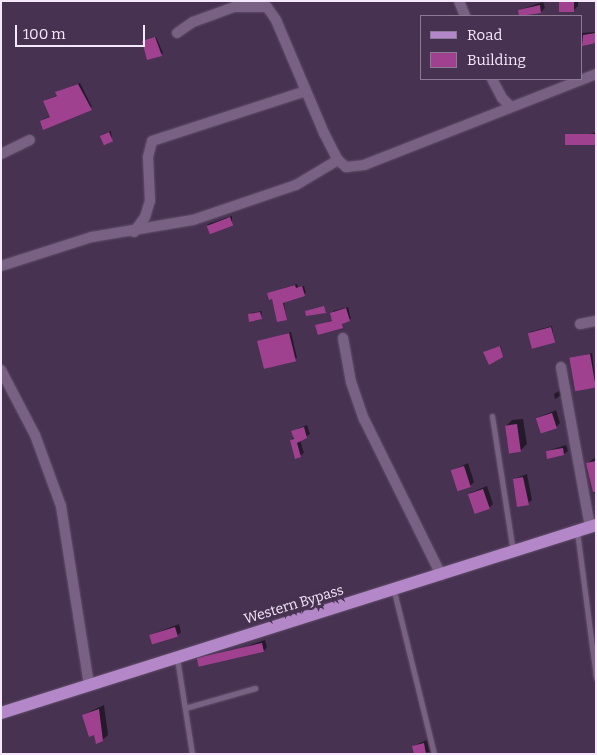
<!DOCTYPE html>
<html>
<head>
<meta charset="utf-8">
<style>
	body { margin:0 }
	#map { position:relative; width:597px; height:755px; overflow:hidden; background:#473251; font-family:Bitter,serif }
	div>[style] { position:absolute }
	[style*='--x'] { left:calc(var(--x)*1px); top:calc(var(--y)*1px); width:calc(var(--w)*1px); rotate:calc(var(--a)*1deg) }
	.shadow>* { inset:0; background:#0007 }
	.building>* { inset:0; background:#a04190; transform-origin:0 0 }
	.roads { filter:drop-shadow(0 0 1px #614f69) drop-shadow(0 0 1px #614f69) }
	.lane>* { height:5px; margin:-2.5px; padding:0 2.5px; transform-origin:2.5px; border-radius:2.5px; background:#796184 }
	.street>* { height:10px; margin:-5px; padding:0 5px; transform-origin:5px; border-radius:5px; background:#796184 }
	.primary>* { height:12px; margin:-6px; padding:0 6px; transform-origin:6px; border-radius:6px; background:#b488c8 }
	span { translate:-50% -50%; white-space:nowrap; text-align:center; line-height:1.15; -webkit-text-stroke:5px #473251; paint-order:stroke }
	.street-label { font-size:14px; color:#f5e8fc }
	.frame { position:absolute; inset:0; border:2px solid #f5e8fc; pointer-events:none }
	.legend { position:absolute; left:420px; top:15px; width:162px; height:65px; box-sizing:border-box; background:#473251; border:1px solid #8d7b95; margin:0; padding:6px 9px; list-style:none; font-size:15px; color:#f5e8fc }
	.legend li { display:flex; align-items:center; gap:10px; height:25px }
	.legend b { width:25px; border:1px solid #8d7b95 }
	.scale { position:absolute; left:15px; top:25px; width:130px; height:22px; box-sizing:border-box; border:2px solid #f5e8fc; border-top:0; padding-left:6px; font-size:15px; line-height:18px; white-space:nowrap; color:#f5e8fc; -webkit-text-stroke:4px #473251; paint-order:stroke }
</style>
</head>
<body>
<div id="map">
	<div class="shadow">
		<i style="clip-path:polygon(560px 1px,578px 1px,578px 6px,574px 10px)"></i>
		<i style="clip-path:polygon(543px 2px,545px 8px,541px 12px,519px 10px)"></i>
		<i style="clip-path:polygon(596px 32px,596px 43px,581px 45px,581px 33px)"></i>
		<i style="clip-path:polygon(156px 37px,163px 53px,148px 59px,143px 42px)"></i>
		<i style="clip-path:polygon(80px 83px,92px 107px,42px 120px,51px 116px,46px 100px,58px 95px,58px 91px)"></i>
		<i style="clip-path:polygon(111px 131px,112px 140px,102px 136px,103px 134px)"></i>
		<i style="clip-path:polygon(596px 132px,596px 144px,567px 143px,571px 140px)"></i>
		<i style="clip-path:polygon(232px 216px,232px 224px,207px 225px,208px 224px)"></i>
		<i style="clip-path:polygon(297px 284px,298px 287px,304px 286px,306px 293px,284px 301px,286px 319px,268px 293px)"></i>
		<i style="clip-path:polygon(348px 307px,351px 319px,343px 322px,342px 326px,316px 326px,333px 320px,333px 311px)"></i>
		<i style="clip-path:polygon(262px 311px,261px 318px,249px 315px,251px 313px)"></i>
		<i style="clip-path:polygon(552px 326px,554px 341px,529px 334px,530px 332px)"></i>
		<i style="clip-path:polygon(291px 332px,297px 358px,265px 369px,259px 342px)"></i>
		<i style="clip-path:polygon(501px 346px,502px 356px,486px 351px)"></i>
		<i style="clip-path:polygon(592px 353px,596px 386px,576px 391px,571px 359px)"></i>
		<i style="clip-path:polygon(562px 389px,563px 394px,555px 399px,554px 394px)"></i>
		<i style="clip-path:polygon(556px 410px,560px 423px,556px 427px,537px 418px)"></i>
		<i style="clip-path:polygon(523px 419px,527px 444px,521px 450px,510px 452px,506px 426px,512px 420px)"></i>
		<i style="clip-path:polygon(307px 425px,310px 434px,300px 440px,304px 453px,300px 456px,291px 440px,294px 437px,293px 431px)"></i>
		<i style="clip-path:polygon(566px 445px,568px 451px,564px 454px,547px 451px)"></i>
		<i style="clip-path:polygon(596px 457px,596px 493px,594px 493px,588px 463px)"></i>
		<i style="clip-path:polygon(468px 463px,474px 482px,470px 486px,452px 471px)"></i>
		<i style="clip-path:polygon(527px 474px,532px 500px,528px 503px,514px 479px)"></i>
		<i style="clip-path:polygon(487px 486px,493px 504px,489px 508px,470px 493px)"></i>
		<i style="clip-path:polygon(179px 624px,181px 632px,177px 636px,150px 635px)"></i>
		<i style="clip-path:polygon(265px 640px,267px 647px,264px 651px,199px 663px)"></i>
		<i style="clip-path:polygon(104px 705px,108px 735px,102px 740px,83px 715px)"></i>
		<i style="clip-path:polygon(427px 740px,430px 752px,415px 754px,413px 746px)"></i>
	</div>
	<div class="building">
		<i style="left:559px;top:1px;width:15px;height:11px"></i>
		<i style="clip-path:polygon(540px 5px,541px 13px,519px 16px,518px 10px)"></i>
		<i style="clip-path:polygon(596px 33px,596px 43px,582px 46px,583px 35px)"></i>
		<i style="clip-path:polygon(155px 37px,162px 56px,147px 60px,142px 41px)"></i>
		<i style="clip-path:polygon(78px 84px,92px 110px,43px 130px,40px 121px,50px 117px,43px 101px,57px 96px,55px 92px)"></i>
		<i style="left:109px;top:132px;width:10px;height:10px;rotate:66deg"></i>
		<i style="left:596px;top:134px;width:11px;height:31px;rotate:90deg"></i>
		<i style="left:230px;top:217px;width:9px;height:25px;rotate:69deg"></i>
		<i style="clip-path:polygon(295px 285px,296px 288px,302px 286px,305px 296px,283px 303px,287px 320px,277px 322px,272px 299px,269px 300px,267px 293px)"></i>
		<i style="clip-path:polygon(324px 306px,326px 313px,306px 316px,305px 311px)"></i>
		<i style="clip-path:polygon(346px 308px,350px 321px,342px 324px,343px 328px,318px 335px,315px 325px,332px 321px,330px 313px)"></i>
		<i style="clip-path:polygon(260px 312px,262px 319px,249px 322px,248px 314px)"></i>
		<i style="left:551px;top:327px;width:16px;height:24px;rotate:75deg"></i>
		<i style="left:289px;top:333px;width:29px;height:33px;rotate:76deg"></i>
		<i style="clip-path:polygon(500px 346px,503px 357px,489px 365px,483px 352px)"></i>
		<i style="left:590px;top:354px;width:34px;height:21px;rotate:80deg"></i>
		<i style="left:552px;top:413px;width:16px;height:17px;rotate:72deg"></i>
		<i style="left:517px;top:424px;width:28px;height:12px;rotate:82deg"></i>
		<i style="clip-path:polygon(304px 427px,307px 438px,297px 443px,301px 457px,295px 459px,290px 440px,294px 439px,291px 431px)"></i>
		<i style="clip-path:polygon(563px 448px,564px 455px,547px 459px,546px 451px)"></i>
		<i style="clip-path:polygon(596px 461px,596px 492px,593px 492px,586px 463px)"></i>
		<i style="left:464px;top:466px;width:22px;height:14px;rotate:72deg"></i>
		<i style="clip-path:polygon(523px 477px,529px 505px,517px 507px,513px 479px)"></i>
		<i style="left:483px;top:489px;width:21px;height:16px;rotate:71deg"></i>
		<i style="left:175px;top:627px;width:10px;height:27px;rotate:73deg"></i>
		<i style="left:262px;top:643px;width:9px;height:67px;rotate:77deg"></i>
		<i style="clip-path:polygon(99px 709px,103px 741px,96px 744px,94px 735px,89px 737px,82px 715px)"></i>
		<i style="clip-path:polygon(424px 743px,426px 754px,414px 754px,412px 746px)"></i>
	</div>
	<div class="roads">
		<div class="lane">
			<i style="--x:492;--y:416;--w:137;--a:81.2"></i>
			<i style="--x:577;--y:531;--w:148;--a:82.6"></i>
			<i style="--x:394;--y:591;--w:168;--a:76.2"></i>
			<i style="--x:177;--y:658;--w:97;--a:81.1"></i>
			<i style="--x:185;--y:708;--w:73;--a:-15.9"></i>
		</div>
		<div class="street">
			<i style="--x:459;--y:1;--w:16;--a:68"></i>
			<i style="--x:177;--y:33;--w:19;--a:-35"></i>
			<i style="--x:193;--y:22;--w:44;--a:-20.1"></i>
			<i style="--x:234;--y:7;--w:33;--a:0"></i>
			<i style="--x:267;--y:7;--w:16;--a:55"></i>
			<i style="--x:276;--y:20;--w:123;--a:67"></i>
			<i style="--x:324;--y:133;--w:30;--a:63"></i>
			<i style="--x:338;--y:160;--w:11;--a:41"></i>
			<i style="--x:346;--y:167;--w:18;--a:-6"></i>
			<i style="--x:364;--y:165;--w:249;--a:-21.4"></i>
			<i style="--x:492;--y:79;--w:21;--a:62"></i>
			<i style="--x:502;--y:98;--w:11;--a:45"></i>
			<i style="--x:1;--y:154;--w:32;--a:-26"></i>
			<i style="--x:134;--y:232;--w:19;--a:-54"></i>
			<i style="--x:145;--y:217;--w:17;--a:-73"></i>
			<i style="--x:150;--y:201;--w:44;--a:-92.6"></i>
			<i style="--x:148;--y:157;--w:16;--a:-76"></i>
			<i style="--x:152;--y:141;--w:162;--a:-18"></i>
			<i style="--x:1;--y:266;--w:96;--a:-17.7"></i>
			<i style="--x:92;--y:237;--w:102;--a:-9.6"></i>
			<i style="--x:193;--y:220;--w:109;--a:-18.8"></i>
			<i style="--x:296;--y:185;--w:49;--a:-30.8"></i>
			<i style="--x:580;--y:324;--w:16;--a:-11"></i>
			<i style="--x:343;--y:338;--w:45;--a:79.7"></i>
			<i style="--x:351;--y:382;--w:39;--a:71"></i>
			<i style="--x:364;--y:419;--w:174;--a:63.7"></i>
			<i style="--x:561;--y:367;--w:162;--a:79.7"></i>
			<i style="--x:1;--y:370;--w:73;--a:62.4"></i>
			<i style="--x:35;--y:435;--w:76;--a:69.9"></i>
			<i style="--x:61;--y:506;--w:181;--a:81.1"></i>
		</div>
		<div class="primary">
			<i style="--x:1;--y:713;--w:624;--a:-17.53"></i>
		</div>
	</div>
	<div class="street-label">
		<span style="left:294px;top:605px;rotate:-17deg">Western Bypass</span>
	</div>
	<div class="frame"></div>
	<ul class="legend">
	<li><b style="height:6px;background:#b488c8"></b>Road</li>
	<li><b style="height:14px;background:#a04190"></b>Building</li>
	</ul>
	<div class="scale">100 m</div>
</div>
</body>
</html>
